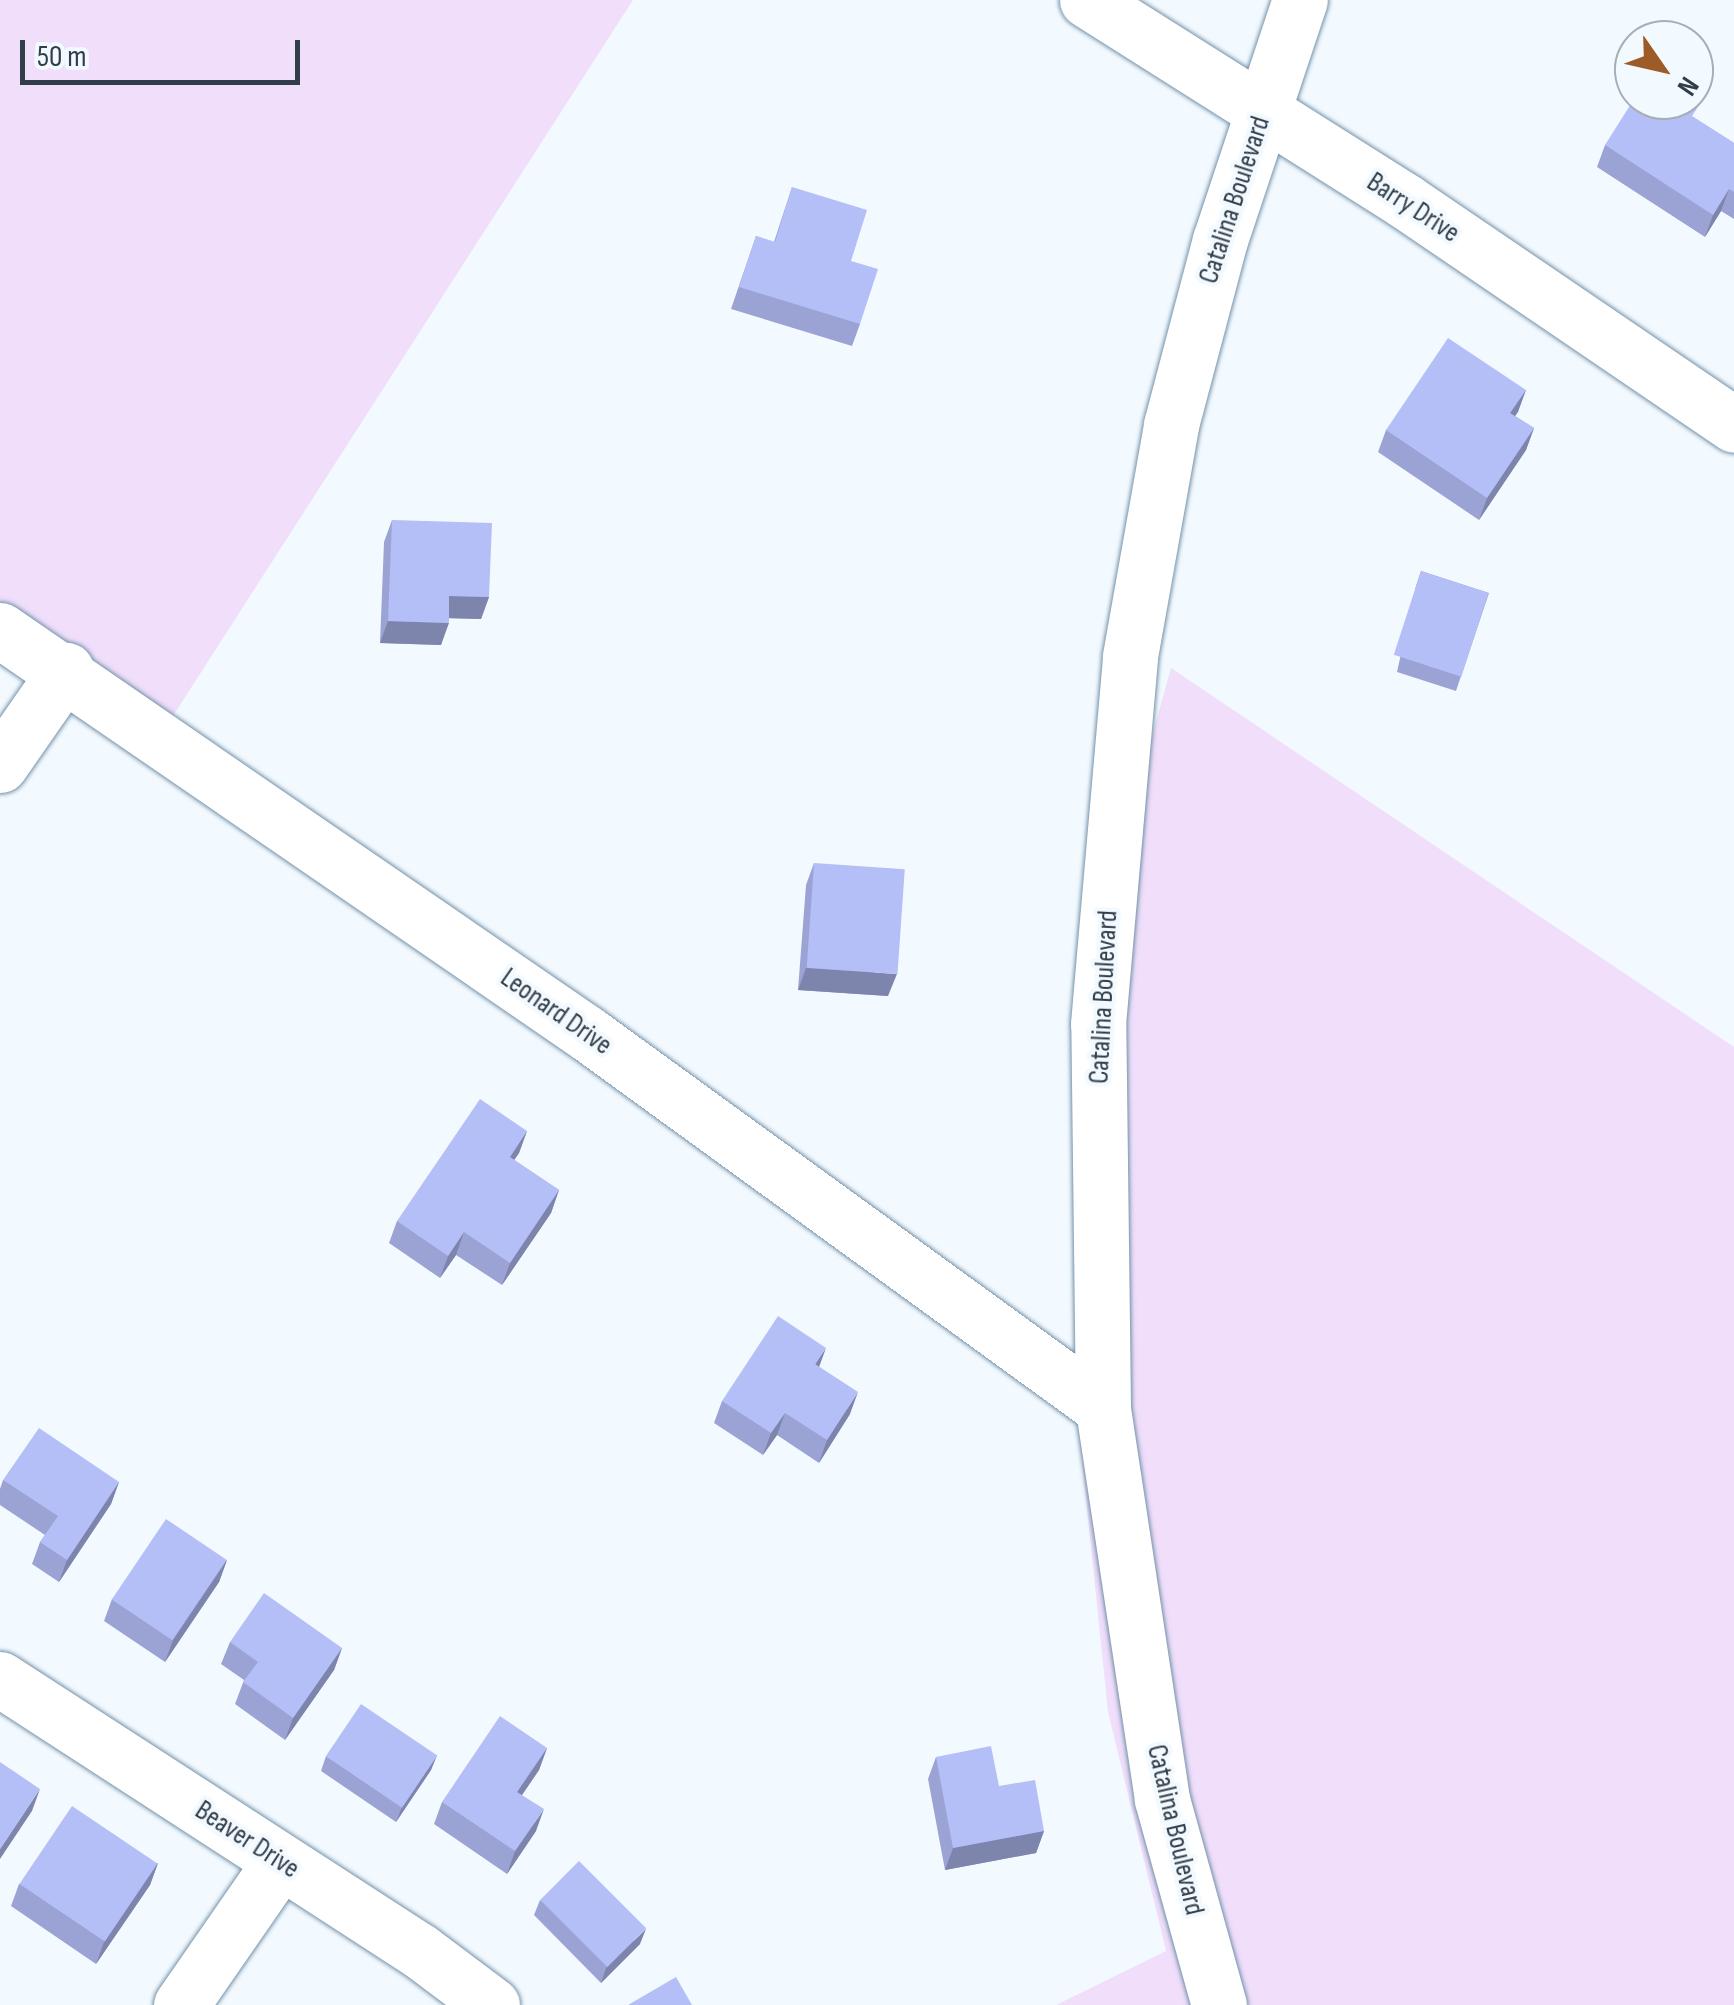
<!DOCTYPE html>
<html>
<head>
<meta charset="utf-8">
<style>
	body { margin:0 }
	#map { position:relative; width:1734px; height:2005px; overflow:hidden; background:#f3faff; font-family:"Sofia Sans Condensed",sans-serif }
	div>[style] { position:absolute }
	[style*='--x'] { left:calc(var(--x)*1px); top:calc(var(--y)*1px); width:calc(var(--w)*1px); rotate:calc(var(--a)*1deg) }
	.green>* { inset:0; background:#f0defb }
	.roads { filter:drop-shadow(0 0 2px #7492aa) drop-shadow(0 0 2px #7492aa) }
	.minor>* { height:55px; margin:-27.5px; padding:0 27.5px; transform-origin:27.5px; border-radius:27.5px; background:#fff }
	.wall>* { inset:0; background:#9ba3d4 }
	.shaded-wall>* { inset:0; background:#7e85ad }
	.building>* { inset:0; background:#b4bef7; transform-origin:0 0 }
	span { translate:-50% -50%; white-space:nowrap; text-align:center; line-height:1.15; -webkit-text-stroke:9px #f3faff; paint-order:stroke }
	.street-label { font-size:28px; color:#313e49 }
	.north { position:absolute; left:1614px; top:20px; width:100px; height:100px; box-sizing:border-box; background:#f3faff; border:2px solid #a5afb6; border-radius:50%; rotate:124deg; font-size:28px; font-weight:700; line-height:40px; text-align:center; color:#313e49 }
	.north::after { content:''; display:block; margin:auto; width:35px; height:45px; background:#9c5b27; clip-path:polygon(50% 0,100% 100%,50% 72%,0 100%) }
	.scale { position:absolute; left:20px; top:40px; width:280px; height:45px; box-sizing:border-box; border:5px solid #313e49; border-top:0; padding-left:12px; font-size:30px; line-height:35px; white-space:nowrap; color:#313e49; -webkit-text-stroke:8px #f3faff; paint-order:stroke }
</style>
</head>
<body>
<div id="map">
	<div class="green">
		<i style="clip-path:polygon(0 0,633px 0,171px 719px,0 606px)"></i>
		<i style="clip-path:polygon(1171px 668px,1734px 1047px,1734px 2005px,1240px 2005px,1182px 1797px,1125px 1415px,1132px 1406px,1123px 1400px,1119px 1027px,1141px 776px)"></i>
		<i style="clip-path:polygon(1077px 1411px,1198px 2005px,1056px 2005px,1166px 1951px,1108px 1712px)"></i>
	</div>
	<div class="roads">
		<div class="minor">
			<i style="--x:1087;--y:0;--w:376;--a:32.3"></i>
			<i style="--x:1405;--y:201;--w:398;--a:34.2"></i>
			<i style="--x:0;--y:630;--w:713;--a:34.49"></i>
			<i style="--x:588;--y:1034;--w:636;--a:35.99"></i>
			<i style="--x:0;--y:765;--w:116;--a:-55.2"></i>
			<i style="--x:0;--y:1679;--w:500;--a:32.93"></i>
			<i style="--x:420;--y:1951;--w:90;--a:36.9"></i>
			<i style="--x:181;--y:2005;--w:174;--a:-55.3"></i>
			<i style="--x:1219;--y:2005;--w:214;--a:-105.5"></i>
			<i style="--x:1162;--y:1799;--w:395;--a:-98.6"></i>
			<i style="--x:1103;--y:1408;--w:384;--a:-90.7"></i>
			<i style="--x:1098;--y:1024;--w:369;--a:-85"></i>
			<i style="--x:1130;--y:656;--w:235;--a:-79.9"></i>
			<i style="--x:1171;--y:425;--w:191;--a:-75.2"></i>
			<i style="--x:1220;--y:240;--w:253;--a:-71.6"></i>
		</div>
	</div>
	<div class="wall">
		<i style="clip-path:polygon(1696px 119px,1734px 143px,1734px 219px,1721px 211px,1705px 237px,1597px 167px,1605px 145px)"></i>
		<i style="clip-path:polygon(792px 187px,851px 261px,860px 324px,852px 346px,731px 309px,756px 236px,774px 242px)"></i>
		<i style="clip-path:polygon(1526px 390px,1515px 416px,1534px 428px,1526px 450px,1479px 520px,1378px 452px,1386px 430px)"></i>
		<i style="clip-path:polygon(392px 520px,489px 597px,481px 619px,449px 618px,441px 645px,380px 643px,384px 542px)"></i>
		<i style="clip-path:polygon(1421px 571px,1489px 593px,1456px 691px,1397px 672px,1416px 586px)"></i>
		<i style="clip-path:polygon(814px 863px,888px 996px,798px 990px,806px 885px)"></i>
		<i style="clip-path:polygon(527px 1131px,519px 1153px,514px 1160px,559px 1190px,551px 1213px,502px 1285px,456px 1255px,440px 1278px,389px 1243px,397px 1221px)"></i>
		<i style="clip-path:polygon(819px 1367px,850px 1414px,819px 1463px,777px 1435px,763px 1455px,714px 1423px,722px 1401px)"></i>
		<i style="clip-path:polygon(3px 1480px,119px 1482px,111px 1504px,59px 1582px,32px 1564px,40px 1542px,45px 1535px,0 1505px,0 1489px)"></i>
		<i style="clip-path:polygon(227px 1560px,219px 1582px,165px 1662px,104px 1621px,112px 1599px)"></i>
		<i style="clip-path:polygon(230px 1642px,342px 1648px,334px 1670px,285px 1740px,235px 1704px,244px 1680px,221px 1664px)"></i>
		<i style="clip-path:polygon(547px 1748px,539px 1770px,522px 1795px,536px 1831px,507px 1874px,434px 1824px,442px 1802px)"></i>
		<i style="clip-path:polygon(437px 1755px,431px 1770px,396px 1822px,321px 1771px,326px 1756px)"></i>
		<i style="clip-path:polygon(936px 1757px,999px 1786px,1044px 1831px,1036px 1853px,945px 1870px,928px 1779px)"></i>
		<i style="clip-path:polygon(158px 1863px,150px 1885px,96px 1964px,11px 1906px,19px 1884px)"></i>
		<i style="clip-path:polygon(540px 1900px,640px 1944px,601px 1983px,534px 1915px)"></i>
	</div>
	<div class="shaded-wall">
		<i style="clip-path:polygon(1729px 189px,1721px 211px,1705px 237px,1713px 215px)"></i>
		<i style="clip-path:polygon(1526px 390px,1518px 412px,1502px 435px,1510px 413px)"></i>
		<i style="clip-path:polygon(1534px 428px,1526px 450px,1479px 520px,1487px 498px)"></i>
		<i style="clip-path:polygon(449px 596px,489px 597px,481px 619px,441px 618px)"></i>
		<i style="clip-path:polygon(388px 621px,449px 623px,441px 645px,380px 643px)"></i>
		<i style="clip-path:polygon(806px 968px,897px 974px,888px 996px,798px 990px)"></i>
		<i style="clip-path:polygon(527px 1131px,519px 1153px,501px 1179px,510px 1157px)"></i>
		<i style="clip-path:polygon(559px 1190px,551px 1213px,502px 1285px,510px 1263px)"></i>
		<i style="clip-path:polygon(464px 1232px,456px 1255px,440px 1278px,448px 1256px)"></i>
		<i style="clip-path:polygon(826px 1348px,818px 1370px,815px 1364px)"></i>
		<i style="clip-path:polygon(858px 1392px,850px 1414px,819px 1463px,827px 1440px)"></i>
		<i style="clip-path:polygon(785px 1413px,777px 1435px,763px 1455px,771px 1433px)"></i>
		<i style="clip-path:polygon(119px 1482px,111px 1504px,59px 1582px,67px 1560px)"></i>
		<i style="clip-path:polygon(227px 1560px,219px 1582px,165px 1662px,173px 1640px)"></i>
		<i style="clip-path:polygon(342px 1648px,334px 1670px,285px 1740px,293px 1718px)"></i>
		<i style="clip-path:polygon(547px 1748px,539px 1770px,509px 1814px,517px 1792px)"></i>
		<i style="clip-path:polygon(437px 1755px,431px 1770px,396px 1822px,402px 1807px)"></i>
		<i style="clip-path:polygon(40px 1789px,32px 1811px,0 1859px,0 1849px)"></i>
		<i style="clip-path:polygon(544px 1809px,536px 1831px,507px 1874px,515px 1851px)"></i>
		<i style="clip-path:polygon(1044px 1831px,1036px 1853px,945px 1870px,953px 1848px)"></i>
		<i style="clip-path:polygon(158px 1863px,150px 1885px,96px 1964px,104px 1942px)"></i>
		<i style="clip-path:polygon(646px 1929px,640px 1944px,601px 1983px,606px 1968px)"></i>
	</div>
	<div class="building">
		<i style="clip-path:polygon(1694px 93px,1703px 99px,1692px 116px,1734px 143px,1734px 192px,1729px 189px,1713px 215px,1605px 145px,1634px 99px,1694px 100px)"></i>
		<i style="clip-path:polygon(792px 187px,867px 210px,851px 261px,878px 269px,860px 324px,739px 287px,756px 236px,775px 242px)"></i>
		<i style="clip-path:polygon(1448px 338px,1526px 390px,1510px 413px,1534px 428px,1487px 498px,1386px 430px)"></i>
		<i style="clip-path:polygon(392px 520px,492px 523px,489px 597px,449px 596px,449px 623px,388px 621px)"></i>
		<i style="left:1421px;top:571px;width:71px;height:88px;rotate:18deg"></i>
		<i style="left:814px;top:863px;width:91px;height:105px;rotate:4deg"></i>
		<i style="clip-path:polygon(480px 1099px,527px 1131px,510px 1157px,559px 1190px,510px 1263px,464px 1232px,448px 1256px,397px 1221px)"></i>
		<i style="clip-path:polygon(778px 1316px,826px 1348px,815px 1364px,858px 1392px,827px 1440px,785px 1413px,771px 1433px,722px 1401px)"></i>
		<i style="clip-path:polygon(39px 1428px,119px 1482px,67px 1560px,40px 1542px,58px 1516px,3px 1480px)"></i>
		<i style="left:166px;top:1519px;width:73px;height:97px;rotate:34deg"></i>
		<i style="clip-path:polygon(264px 1593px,342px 1648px,293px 1718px,243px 1682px,258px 1662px,230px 1642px)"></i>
		<i style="left:361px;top:1704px;width:92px;height:63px;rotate:34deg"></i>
		<i style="clip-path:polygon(500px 1716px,547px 1748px,517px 1792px,544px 1809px,515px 1851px,442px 1802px)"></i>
		<i style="clip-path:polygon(991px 1746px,999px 1786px,1035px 1780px,1044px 1831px,953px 1848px,936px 1757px)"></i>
		<i style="clip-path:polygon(0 1762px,40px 1789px,0 1849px)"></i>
		<i style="left:72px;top:1806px;width:103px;height:94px;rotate:34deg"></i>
		<i style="left:579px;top:1861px;width:95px;height:55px;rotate:45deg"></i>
		<i style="clip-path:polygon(676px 1977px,692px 2005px,628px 2005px)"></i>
	</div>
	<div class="street-label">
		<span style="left:1235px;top:200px;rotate:-72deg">Catalina Boulevard</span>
		<span style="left:1413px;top:208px;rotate:33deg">Barry Drive</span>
		<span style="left:1104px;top:997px;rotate:-87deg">Catalina Boulevard</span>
		<span style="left:556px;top:1012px;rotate:35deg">Leonard Drive</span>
		<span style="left:1175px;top:1830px;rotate:77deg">Catalina Boulevard</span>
		<span style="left:247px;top:1840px;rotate:33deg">Beaver Drive</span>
	</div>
	<div class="north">N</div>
	<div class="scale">50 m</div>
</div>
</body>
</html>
